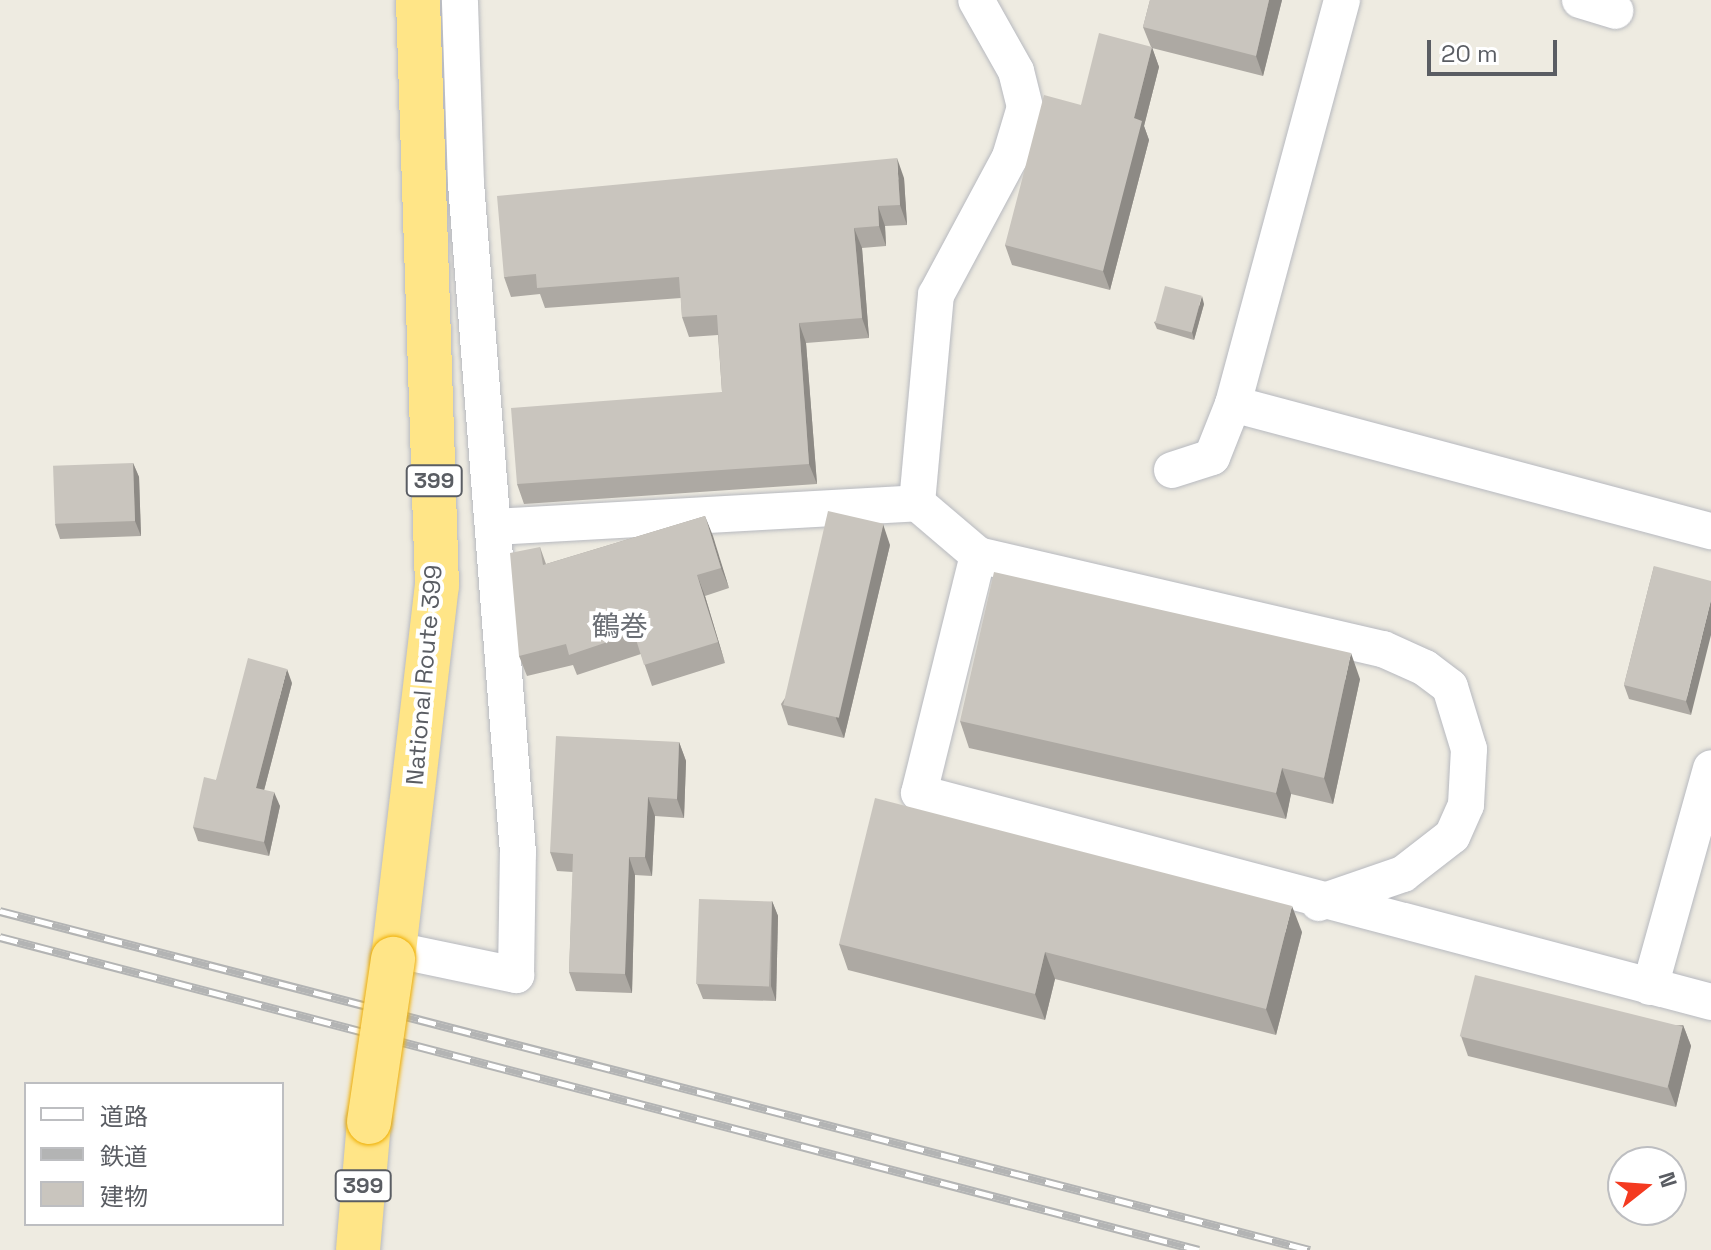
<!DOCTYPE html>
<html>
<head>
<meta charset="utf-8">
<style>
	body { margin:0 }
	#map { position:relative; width:1711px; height:1250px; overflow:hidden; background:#eeebe1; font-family:"Space Grotesk","Noto Sans JP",sans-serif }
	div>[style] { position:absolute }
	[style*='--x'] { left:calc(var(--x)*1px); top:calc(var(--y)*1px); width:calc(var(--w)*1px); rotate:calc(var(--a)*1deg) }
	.roads { filter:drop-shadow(0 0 2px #b7b9bf) drop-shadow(0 0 2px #b7b9bf) }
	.street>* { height:36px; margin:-18px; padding:0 18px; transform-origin:18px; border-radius:18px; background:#fff }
	.highway>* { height:44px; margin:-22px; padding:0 22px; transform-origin:22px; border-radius:22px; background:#ffe587 }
	.rail>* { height:9px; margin-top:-4.5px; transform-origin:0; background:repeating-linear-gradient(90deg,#fff 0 18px,#b3b4b4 0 36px); box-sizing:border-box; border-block:2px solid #b3b4b4 }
	.bridges { filter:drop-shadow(0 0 2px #efae00) drop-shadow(0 0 2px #efae00) }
	.highway-bridge>* { height:44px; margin:-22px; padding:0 22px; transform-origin:22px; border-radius:22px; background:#ffe587 }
	.wall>* { inset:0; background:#ada9a3 }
	.shaded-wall>* { inset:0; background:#8d8a85 }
	.building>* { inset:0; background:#c9c5be; transform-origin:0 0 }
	span { translate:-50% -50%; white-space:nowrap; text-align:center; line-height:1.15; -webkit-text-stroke:8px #fff; paint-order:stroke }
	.shield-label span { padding:2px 6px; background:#fff; border:2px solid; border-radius:6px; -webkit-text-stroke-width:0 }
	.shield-label { font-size:22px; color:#5a5d63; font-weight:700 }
	.street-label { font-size:24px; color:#5a5d63 }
	.quarter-label { font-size:28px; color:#6b6f75 }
	.legend { position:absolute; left:24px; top:1082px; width:260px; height:144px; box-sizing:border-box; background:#fff; border:2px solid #bdbec1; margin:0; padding:10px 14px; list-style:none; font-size:24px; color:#5a5d63 }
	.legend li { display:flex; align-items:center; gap:16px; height:40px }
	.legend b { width:40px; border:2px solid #bdbec1 }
	.north { position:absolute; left:1607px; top:1146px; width:80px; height:80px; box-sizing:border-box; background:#fff; border:2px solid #bdbec1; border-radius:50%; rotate:73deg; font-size:22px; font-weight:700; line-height:32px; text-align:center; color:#5a5d63 }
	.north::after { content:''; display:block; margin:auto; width:28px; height:36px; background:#f43a20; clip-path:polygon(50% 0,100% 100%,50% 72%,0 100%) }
	.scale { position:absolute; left:1427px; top:40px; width:130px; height:36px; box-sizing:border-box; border:4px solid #5a5d63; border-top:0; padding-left:10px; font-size:24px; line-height:28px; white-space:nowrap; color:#5a5d63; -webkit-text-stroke:6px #fff; paint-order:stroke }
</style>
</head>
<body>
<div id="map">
	<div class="roads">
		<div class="street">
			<i style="--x:1580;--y:0;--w:37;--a:17"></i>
			<i style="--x:1233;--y:404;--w:495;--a:14.9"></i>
			<i style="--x:1172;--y:470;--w:42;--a:-18"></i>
			<i style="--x:1212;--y:457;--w:57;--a:-68.4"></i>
			<i style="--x:1233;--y:404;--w:418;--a:-74.9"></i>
			<i style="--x:917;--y:503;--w:209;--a:-84.8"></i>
			<i style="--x:936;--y:295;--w:157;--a:-61.8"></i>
			<i style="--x:1010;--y:157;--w:52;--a:-73.3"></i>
			<i style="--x:1025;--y:107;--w:37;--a:-104"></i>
			<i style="--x:1016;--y:71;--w:81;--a:-119.4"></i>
			<i style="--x:494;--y:527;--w:424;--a:-3.2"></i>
			<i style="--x:917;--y:503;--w:80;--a:40.4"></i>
			<i style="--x:978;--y:555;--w:416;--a:13.1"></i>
			<i style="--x:1383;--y:649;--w:46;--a:24.3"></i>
			<i style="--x:1425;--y:668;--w:31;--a:37"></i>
			<i style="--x:1450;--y:687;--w:65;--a:73"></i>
			<i style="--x:1469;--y:749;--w:56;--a:93.1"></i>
			<i style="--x:1466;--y:805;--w:34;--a:114"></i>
			<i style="--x:1452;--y:836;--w:62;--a:142.2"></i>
			<i style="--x:1403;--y:874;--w:89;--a:161"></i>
			<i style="--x:978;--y:555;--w:245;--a:103.9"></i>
			<i style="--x:919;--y:793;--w:819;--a:14.78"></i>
			<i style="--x:396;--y:950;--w:123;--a:11.8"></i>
			<i style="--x:516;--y:975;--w:122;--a:-89.1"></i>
			<i style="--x:518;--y:853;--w:671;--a:-94.44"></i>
			<i style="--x:466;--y:184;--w:184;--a:-91.9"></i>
			<i style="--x:1650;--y:987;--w:227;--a:-74.4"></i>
		</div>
		<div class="highway">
			<i style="--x:393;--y:959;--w:376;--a:-83.3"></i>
			<i style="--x:437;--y:586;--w:586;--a:-91.86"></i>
			<i style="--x:358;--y:1250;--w:128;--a:-85.1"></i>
		</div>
	</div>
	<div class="rail">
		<i style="--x:0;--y:911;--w:1353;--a:14.51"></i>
		<i style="--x:0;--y:937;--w:1239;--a:14.63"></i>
	</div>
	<div class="bridges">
		<div class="highway-bridge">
			<i style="--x:369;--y:1122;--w:165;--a:-81.6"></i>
		</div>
	</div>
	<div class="wall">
		<i style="clip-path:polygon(1150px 0,1282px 0,1263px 76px,1152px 48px,1159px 67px,1144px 126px,1149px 140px,1110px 290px,1012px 265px,1005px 245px,1081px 105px,1151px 47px,1143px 27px)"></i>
		<i style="clip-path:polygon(904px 178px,907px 225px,885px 226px,886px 246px,862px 248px,869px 338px,806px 343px,817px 484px,524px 504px,517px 484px,722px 392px,718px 335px,689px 337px,682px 317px,681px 298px,545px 308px,540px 294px,511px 297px,504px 277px)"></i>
		<i style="clip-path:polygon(1204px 304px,1194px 340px,1157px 329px,1154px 322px)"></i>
		<i style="clip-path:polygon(133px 463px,139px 477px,141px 536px,60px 539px,55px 524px)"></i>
		<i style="clip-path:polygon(705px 516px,729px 588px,705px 596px,725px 663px,652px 686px,641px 654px,577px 675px,573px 665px,527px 676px,519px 656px,540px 547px,546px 564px)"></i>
		<i style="clip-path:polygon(890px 545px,844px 738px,788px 725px,781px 704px)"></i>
		<i style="clip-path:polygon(1654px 566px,1691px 715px,1629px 699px,1624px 685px)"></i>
		<i style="clip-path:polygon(1360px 679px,1333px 804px,1291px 794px,1286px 819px,969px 748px,960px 721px)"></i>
		<i style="clip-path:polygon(292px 683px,264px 790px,280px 806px,269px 856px,198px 841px,193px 827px,216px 780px)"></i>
		<i style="clip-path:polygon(679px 742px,686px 761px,684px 818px,655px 816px,652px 876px,635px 875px,632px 993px,576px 991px,569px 972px,573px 872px,557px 871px,550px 852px)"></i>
		<i style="clip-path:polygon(772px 901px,778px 916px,776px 1001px,703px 999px,697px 984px)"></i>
		<i style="clip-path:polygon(1302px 932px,1276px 1035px,1055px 979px,1045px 1020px,848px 970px,839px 944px)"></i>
		<i style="clip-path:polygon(1683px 1025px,1691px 1046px,1676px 1107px,1468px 1056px,1461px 1036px)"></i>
	</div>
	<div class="shaded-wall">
		<i style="clip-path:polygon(1269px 0,1282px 0,1263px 76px,1256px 56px)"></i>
		<i style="clip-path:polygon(1152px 47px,1159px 67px,1144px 126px,1149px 140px,1110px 290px,1103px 271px,1134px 118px)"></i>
		<i style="clip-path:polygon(897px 158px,904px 178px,907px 225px,900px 205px)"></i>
		<i style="clip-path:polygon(878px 206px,885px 226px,886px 246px,879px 226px)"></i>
		<i style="clip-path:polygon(854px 228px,862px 248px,869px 338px,862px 318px)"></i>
		<i style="clip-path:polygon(1202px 296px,1204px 304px,1194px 340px,1192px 332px)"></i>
		<i style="clip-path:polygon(799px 323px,806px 343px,817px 484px,809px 464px)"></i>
		<i style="clip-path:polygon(133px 463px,139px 477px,141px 536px,135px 521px)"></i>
		<i style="clip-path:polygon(705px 516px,713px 536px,729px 588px,721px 568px)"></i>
		<i style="clip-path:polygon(883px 524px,890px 545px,844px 738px,836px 718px)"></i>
		<i style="clip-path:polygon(697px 575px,705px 596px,725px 663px,718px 642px)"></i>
		<i style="clip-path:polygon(1711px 600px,1711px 635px,1691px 715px,1686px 701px)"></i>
		<i style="clip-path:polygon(1351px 653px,1360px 679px,1333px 804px,1324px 778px)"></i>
		<i style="clip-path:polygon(287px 669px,292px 683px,261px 802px,256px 788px)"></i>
		<i style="clip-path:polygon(679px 742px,686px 761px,684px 818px,677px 799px)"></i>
		<i style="clip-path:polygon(1282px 768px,1291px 794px,1286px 819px,1276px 793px)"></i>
		<i style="clip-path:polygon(274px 792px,280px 806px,269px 856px,264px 842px)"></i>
		<i style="clip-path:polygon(648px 797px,655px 816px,652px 876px,645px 857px)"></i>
		<i style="clip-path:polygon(629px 857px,635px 875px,632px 993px,625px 974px)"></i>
		<i style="clip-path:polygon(772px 901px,778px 916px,776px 1001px,771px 986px)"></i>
		<i style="clip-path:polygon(1292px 906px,1302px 932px,1276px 1035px,1266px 1009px)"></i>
		<i style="clip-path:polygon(1045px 952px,1055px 979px,1045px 1020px,1035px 994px)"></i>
		<i style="clip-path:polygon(1683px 1025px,1691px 1046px,1676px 1107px,1668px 1086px)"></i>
	</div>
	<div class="building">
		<i style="clip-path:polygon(1150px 0,1269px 0,1256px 56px,1143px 27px)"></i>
		<i style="clip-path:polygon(1099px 33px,1152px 47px,1134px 118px,1142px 121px,1103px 271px,1005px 245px,1044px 95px,1081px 105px)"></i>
		<i style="clip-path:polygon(897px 158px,900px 205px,878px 206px,879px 226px,854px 228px,862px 318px,799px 323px,809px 464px,517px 484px,511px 408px,722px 392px,717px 315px,682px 317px,679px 277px,537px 288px,536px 274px,504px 277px,497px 196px)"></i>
		<i style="left:1165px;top:286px;width:38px;height:38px;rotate:15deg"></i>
		<i style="left:133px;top:463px;width:58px;height:80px;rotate:88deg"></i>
		<i style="left:828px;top:511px;width:57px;height:199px;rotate:13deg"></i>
		<i style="clip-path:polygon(705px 516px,721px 568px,697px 575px,718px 642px,644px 665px,634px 633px,569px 655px,566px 644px,519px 656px,510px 553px,540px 547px,543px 565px)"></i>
		<i style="clip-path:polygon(1654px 566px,1711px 581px,1711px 600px,1686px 701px,1624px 685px)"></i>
		<i style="clip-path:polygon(994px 572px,1351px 653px,1324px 778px,1282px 768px,1276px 793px,960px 721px)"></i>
		<i style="clip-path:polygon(248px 658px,287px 669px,256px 788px,274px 792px,264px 842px,193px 827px,204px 777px,216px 780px)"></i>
		<i style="clip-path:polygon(556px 736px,679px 742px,677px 799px,648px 797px,645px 857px,629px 857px,625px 974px,569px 972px,573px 854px,550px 852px)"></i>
		<i style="clip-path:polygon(875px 798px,1292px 906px,1266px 1009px,1045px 952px,1035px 994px,839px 944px)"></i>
		<i style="left:699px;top:899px;width:73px;height:85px;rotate:2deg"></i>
		<i style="left:1475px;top:975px;width:214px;height:63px;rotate:14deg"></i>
	</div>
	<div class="shield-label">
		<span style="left:434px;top:481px">399</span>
		<span style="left:363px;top:1186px">399</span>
	</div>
	<div class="street-label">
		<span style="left:424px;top:675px;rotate:-85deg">National Route 399</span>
	</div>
	<div class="quarter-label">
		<span style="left:620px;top:626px">鶴巻</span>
	</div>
	<ul class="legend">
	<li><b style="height:10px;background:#fff"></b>道路</li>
	<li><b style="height:10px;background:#b3b4b4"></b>鉄道</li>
	<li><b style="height:22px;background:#c9c5be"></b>建物</li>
	</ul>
	<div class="north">N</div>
	<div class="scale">20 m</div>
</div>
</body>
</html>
